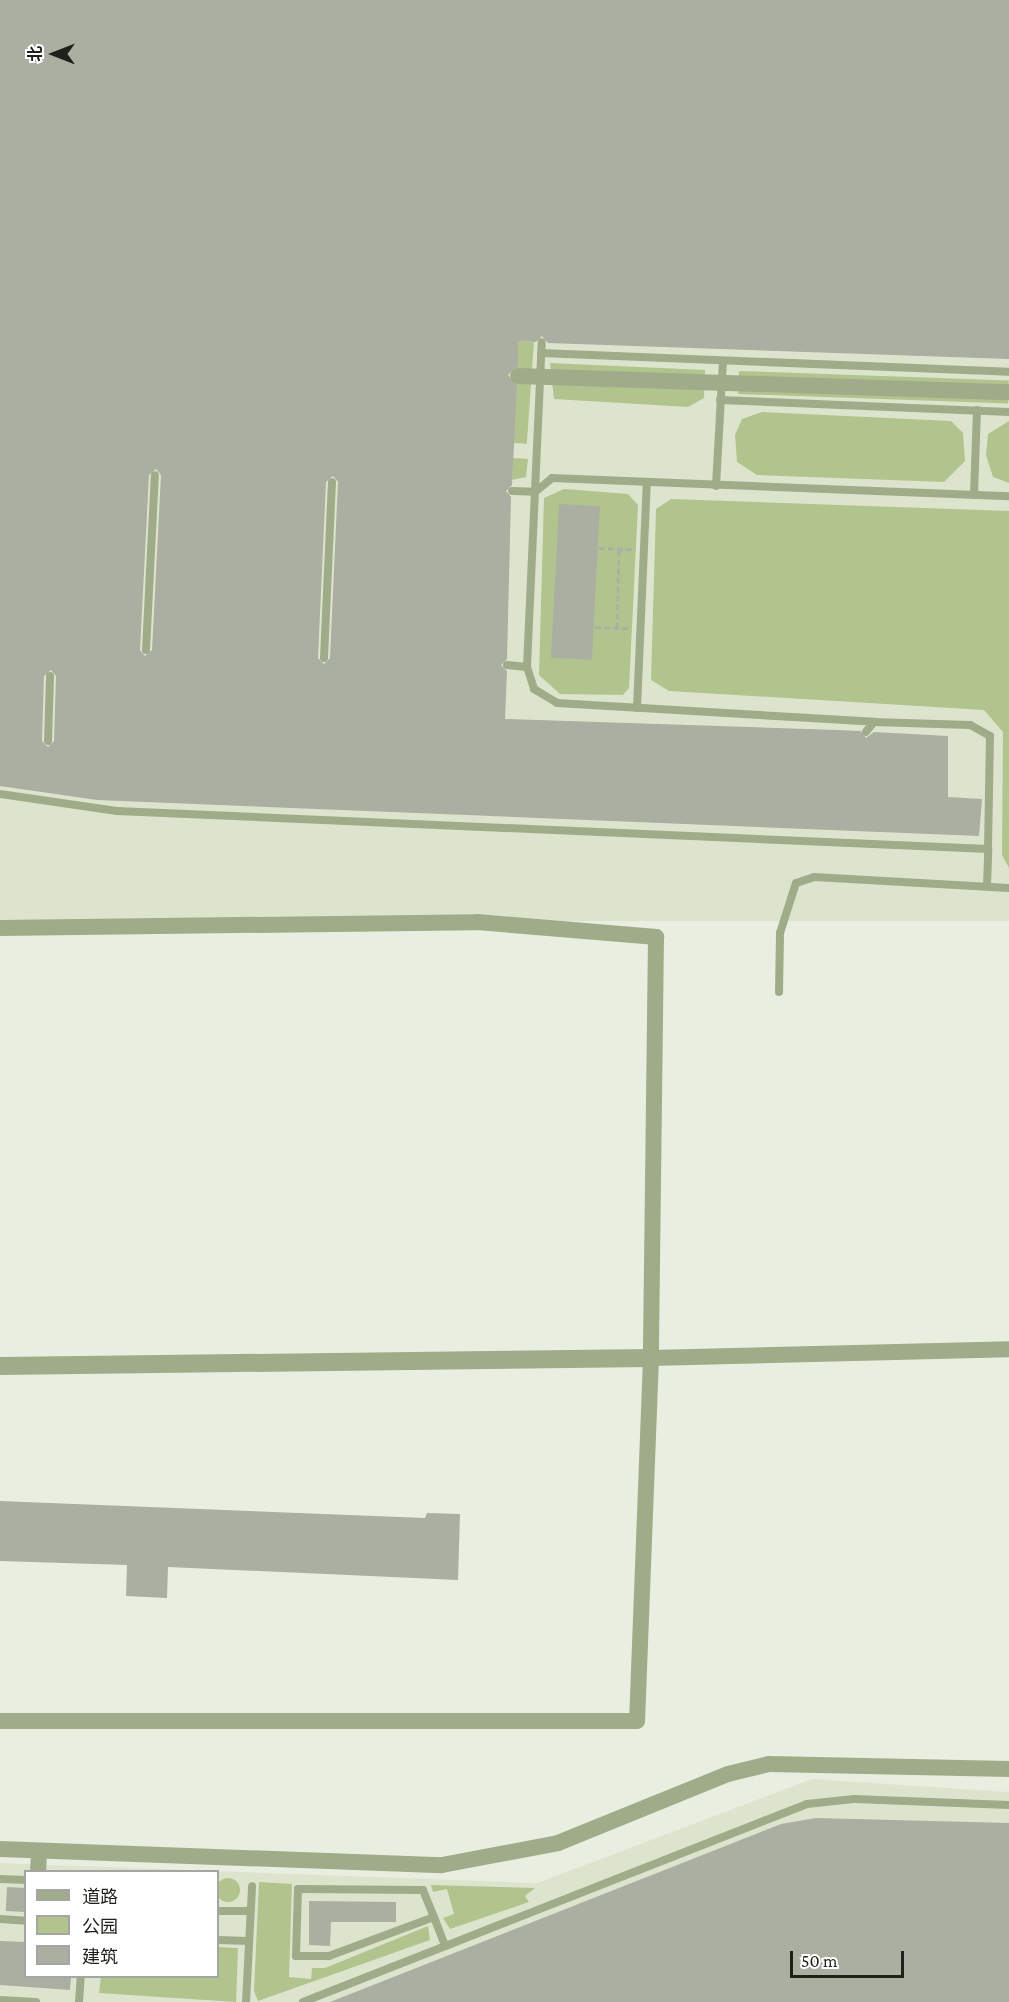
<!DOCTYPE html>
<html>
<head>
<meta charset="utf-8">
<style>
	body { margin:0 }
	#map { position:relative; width:1009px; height:2002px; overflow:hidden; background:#e9efe0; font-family:"Crimson Pro","Noto Sans SC",serif }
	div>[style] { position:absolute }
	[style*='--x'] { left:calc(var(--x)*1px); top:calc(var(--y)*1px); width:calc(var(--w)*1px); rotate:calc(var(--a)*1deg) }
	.built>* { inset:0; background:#dde4ce; transform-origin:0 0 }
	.green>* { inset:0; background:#b2c48d; transform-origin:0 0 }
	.round { border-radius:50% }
	.building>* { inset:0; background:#aaafa1; transform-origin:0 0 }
	.path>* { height:3px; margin-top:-1.5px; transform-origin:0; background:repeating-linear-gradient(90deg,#abb0a3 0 6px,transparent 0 9px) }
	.service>* { height:8px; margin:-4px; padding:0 4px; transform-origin:4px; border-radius:4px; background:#a0ac89 }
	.minor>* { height:16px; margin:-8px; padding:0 8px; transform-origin:8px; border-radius:8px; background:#a0ac89 }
	.tertiary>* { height:18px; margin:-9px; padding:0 9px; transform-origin:9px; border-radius:9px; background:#a0ac89 }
	.minor-bridge>* { height:16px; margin:-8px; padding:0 8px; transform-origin:8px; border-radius:8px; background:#a0ac89 }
	span { translate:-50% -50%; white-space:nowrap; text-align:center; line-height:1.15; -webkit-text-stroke:4.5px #fff; paint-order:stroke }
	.legend { position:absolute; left:24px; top:1870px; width:195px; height:108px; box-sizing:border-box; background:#fff; border:2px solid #a5a6a3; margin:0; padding:8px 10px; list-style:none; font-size:18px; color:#1e201a }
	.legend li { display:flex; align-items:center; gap:12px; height:30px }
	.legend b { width:30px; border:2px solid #a5a6a3 }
	.north { position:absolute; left:24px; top:24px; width:60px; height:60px; -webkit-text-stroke:4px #fff; paint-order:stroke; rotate:270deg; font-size:16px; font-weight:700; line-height:24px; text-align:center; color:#1e201a }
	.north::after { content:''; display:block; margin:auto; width:21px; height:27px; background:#1e201a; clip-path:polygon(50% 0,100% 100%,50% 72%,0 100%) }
	.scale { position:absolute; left:790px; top:1951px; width:114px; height:27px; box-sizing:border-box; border:3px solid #1e201a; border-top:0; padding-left:8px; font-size:18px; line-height:21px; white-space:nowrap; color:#1e201a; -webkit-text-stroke:4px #fff; paint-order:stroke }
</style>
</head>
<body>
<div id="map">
	<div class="built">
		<i style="left:0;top:0;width:1009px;height:921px"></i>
		<i style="clip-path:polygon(evenodd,812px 1779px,1009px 1792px,1009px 2002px,0 2002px,0 1863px,537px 1883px,812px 1779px,26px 1872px,218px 1872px,218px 1976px,26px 1976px,26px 1872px)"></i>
	</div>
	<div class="green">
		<i style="left:518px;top:341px;width:16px;height:102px;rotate:4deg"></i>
		<i style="clip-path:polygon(550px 363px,705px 370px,704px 398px,688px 407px,554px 399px)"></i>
		<i style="left:739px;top:371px;width:270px;height:23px;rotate:2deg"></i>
		<i style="clip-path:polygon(762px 412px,951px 421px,963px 433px,965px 461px,944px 482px,757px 475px,737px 462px,735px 435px,742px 419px)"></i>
		<i style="clip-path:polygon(1009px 421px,1009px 483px,993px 477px,986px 455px,988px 434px)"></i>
		<i style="clip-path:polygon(513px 458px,528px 459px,526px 477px,512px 480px)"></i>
		<i style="clip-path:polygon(564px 489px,628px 494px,638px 505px,629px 688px,623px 695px,560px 694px,539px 675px,544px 498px)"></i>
		<i style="clip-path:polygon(671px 499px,1009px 511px,1009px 868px,1002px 855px,1003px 732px,984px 710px,669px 691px,651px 680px,656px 509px)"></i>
		<i class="round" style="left:216px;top:1878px;width:24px;height:24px"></i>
		<i style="clip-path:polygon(259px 1882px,292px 1884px,289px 1977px,311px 1979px,312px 1968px,325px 1968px,428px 1926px,430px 1940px,258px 2001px,254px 1991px)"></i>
		<i style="clip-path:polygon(431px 1885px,535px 1888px,525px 1896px,529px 1902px,450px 1929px,443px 1918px,454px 1914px,447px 1889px,433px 1892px)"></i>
		<i style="clip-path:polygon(218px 1947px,238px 1948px,236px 2002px,99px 1993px,101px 1977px,218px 1976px)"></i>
	</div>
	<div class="building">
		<i style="clip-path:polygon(evenodd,0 0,1009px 0,1009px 359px,548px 343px,542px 336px,536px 342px,518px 341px,518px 366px,508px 375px,517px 386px,512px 485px,506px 491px,511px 497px,507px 659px,501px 665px,507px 671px,505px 719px,837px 730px,860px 731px,866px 738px,874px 732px,948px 736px,948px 797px,982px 799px,979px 836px,97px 800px,0 786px,0 0,156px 469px,161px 475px,152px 650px,145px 656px,140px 650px,149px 475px,156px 469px,0 0,333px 476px,338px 482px,330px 658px,324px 664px,318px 658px,326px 482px,333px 476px,0 0,51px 670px,56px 676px,54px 741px,48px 747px,42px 741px,44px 676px,51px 670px)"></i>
		<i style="left:559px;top:504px;width:41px;height:154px;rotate:3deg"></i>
		<i style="clip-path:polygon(0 1501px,425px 1518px,427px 1513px,460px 1514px,458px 1580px,168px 1567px,167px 1598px,126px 1596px,127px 1565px,0 1561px)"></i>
		<i style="clip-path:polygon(816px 1818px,1009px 1823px,1009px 2002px,330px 2002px,781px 1824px)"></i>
		<i style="left:7px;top:1887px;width:19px;height:24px;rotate:3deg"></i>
		<i style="clip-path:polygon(309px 1901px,396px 1902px,396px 1922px,331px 1922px,330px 1946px,309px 1945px)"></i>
		<i style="clip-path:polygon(0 1941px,26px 1942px,26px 1977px,71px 1977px,70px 1990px,0 1985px)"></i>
	</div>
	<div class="path">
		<i style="--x:599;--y:548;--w:34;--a:2"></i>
		<i style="--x:595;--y:627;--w:35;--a:2"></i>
		<i style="--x:617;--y:628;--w:79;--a:-88.5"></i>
	</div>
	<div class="service">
		<i style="--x:541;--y:353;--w:468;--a:2.3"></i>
		<i style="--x:720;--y:400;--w:289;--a:2.4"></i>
		<i style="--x:716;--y:486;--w:125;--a:-86.8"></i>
		<i style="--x:512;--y:491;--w:23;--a:2"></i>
		<i style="--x:535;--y:492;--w:22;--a:-39"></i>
		<i style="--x:552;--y:478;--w:457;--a:2.3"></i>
		<i style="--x:974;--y:495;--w:85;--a:-88"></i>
		<i style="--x:146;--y:650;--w:175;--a:-87.1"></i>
		<i style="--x:324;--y:658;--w:176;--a:-87.4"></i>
		<i style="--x:507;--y:665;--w:20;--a:6"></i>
		<i style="--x:527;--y:667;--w:325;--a:-87.4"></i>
		<i style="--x:527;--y:667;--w:23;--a:72"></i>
		<i style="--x:534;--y:689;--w:27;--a:31"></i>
		<i style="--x:557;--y:703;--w:318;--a:3.4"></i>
		<i style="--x:637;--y:708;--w:226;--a:-87.5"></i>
		<i style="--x:48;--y:741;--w:65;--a:-88.2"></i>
		<i style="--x:0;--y:794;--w:118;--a:8.3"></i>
		<i style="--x:117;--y:811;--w:872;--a:2.5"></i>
		<i style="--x:988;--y:849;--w:113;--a:-89"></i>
		<i style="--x:990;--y:736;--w:23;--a:-151"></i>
		<i style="--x:970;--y:725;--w:96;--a:-178.2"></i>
		<i style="--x:874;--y:722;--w:13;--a:129"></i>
		<i style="--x:987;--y:886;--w:37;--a:-88"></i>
		<i style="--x:779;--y:992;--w:59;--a:-89"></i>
		<i style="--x:780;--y:933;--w:52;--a:-72.3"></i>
		<i style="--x:796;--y:883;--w:19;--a:-18"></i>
		<i style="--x:814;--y:877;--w:195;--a:3.2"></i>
		<i style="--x:0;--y:1879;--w:26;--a:2"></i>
		<i style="--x:220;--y:1911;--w:30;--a:0"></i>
		<i style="--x:434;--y:1917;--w:112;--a:159.6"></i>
		<i style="--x:329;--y:1956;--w:33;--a:180"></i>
		<i style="--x:296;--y:1956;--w:67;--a:-88.3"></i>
		<i style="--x:298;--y:1889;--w:125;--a:0.5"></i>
		<i style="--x:423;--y:1890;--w:29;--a:68"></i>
		<i style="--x:434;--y:1917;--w:31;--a:69"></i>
		<i style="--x:0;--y:1919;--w:26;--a:4"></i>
		<i style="--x:218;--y:1940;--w:31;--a:2"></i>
		<i style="--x:0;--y:2000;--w:36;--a:3"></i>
		<i style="--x:79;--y:2002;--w:26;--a:-86"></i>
		<i style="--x:246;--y:2002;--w:116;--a:-87"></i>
		<i style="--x:303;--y:2002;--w:541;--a:-21.45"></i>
		<i style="--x:807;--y:1804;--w:47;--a:-6.1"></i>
		<i style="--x:854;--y:1799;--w:155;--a:2.2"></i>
	</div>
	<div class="minor">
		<i style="--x:0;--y:928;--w:477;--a:-0.7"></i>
		<i style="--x:477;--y:922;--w:180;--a:4.8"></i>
		<i style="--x:656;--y:937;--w:421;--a:90.7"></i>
		<i style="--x:651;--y:1358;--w:363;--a:92.2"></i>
		<i style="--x:637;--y:1721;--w:637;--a:180"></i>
		<i style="--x:651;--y:1358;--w:358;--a:-1.4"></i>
		<i style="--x:0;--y:1849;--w:442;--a:2.1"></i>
		<i style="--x:442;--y:1865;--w:118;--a:-10.7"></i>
		<i style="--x:558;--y:1843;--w:183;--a:-22.1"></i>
		<i style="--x:728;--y:1774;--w:42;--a:-13.7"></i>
		<i style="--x:769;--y:1764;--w:240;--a:1.2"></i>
		<i style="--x:38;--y:1872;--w:21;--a:-87"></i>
	</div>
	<div class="tertiary">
		<i style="--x:0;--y:1366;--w:651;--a:-0.7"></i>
	</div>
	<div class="minor-bridge">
		<i style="--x:518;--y:376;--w:491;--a:1.9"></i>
	</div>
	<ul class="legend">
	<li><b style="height:8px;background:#a0ac89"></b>道路</li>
	<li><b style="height:16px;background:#b2c48d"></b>公园</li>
	<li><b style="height:16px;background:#aaafa1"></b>建筑</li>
	</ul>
	<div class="north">北</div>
	<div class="scale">50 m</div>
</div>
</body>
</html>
